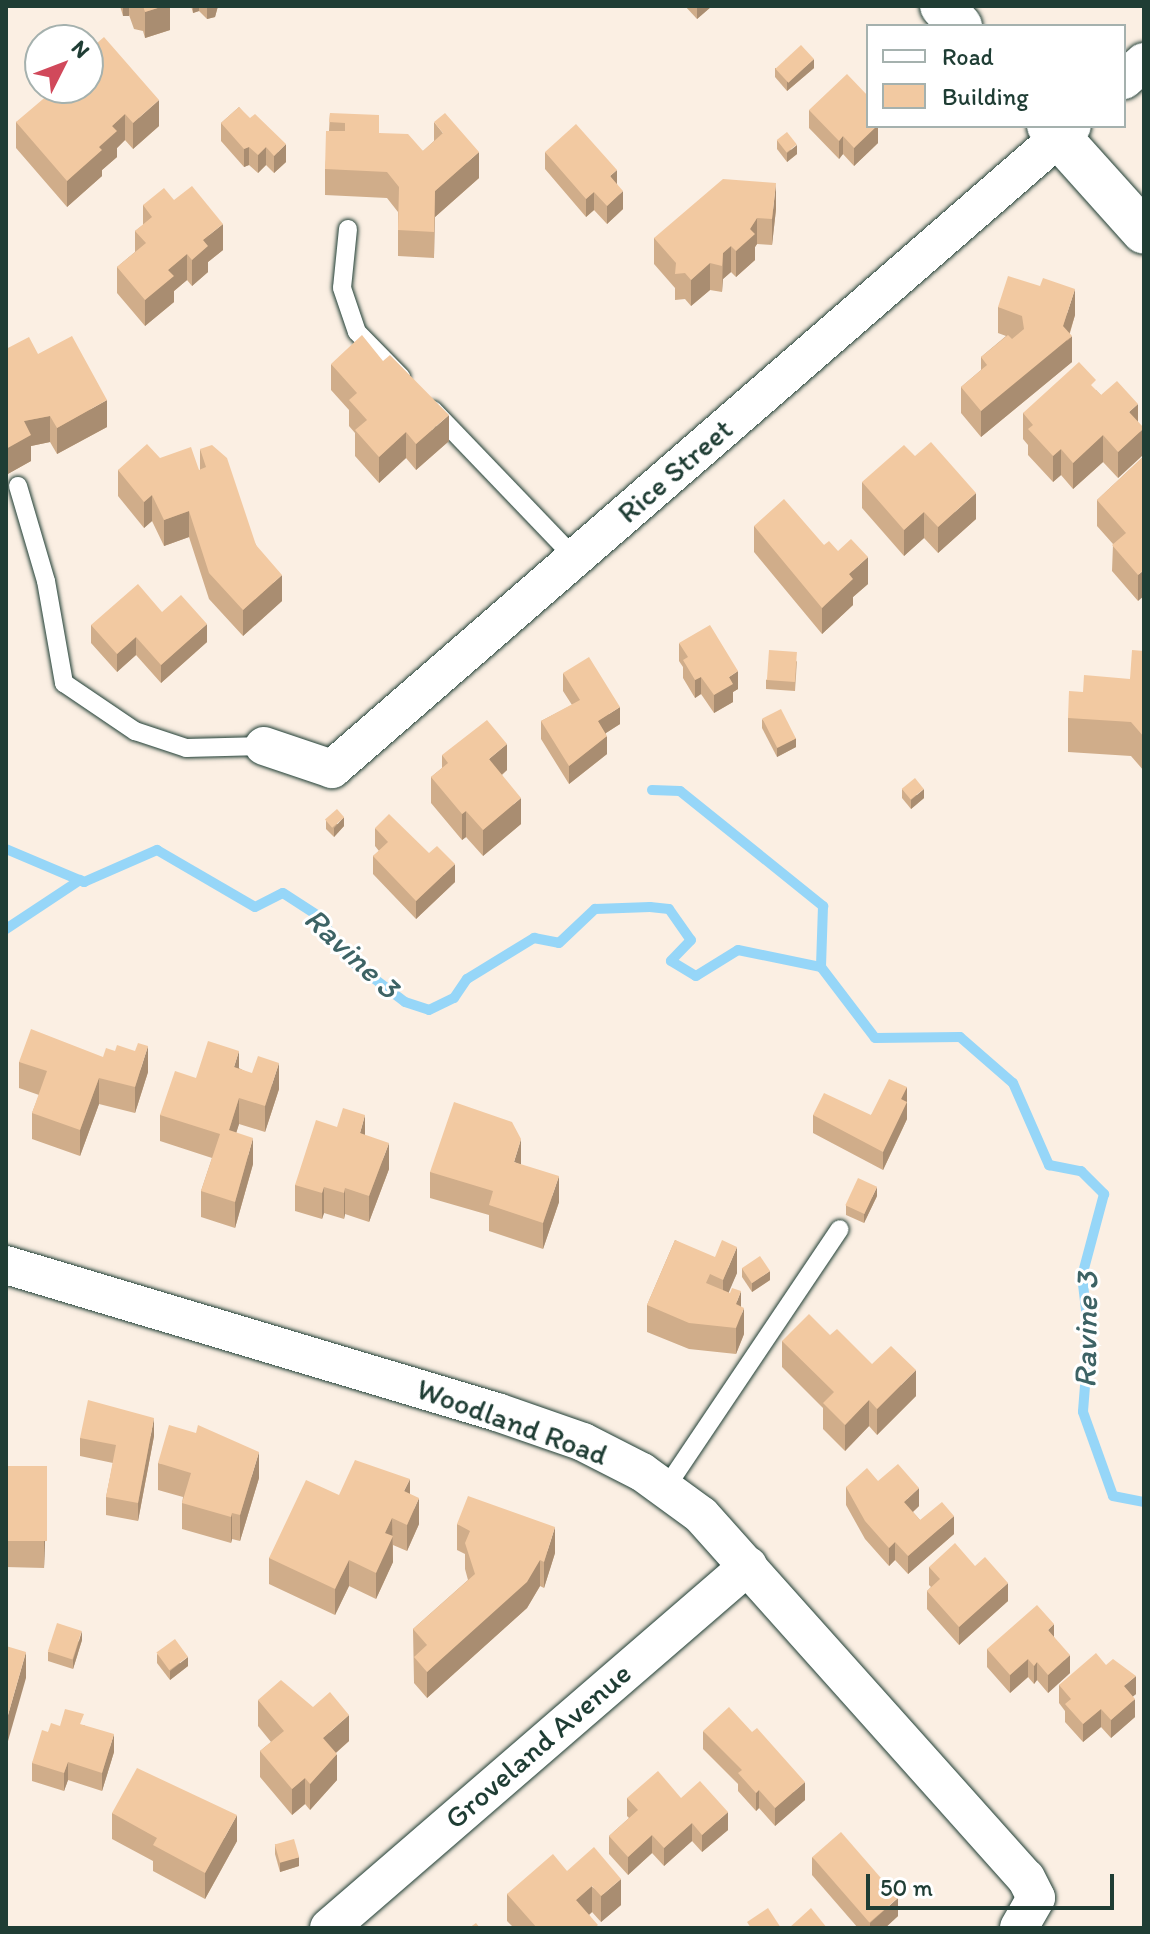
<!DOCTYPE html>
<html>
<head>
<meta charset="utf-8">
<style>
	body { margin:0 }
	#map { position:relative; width:1150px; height:1934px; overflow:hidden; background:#fbefe3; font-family:Itim,sans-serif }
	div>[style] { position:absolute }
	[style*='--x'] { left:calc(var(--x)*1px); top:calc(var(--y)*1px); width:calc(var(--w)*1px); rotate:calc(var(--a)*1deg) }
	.stream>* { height:10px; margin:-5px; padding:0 5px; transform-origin:5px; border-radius:5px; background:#96d6f8 }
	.roads { filter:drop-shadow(0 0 2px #1f3d34) drop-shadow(0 0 2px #1f3d34) }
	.service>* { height:18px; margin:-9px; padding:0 9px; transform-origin:9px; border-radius:9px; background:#fff }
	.minor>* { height:38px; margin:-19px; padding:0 19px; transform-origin:19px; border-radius:19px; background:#fff }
	.tertiary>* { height:44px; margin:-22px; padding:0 22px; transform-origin:22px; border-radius:22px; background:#fff }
	.wall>* { inset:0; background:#d0ad8a }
	.shaded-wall>* { inset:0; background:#a98d71; transform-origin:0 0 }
	.building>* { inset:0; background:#f2c9a1; transform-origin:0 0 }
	span { translate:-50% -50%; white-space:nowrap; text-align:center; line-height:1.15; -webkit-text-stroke:6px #fff; paint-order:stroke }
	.street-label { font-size:30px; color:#1f3d34 }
	.water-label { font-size:32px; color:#3d6365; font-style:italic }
	.frame { position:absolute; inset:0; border:8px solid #1f3d34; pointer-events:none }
	.legend { position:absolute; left:866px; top:24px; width:260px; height:104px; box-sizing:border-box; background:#fff; border:2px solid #a5b1ae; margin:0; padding:10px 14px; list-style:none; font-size:24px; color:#1f3d34 }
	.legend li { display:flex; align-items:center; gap:16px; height:40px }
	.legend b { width:40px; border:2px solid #a5b1ae }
	.north { position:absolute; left:24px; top:24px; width:80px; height:80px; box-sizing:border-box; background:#fff; border:2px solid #a5b1ae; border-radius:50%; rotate:48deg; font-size:22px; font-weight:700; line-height:32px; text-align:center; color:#1f3d34 }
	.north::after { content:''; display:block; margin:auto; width:28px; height:36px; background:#d1495b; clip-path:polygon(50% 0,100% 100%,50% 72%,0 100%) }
	.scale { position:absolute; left:866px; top:1874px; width:248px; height:36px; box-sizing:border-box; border:4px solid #1f3d34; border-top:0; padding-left:10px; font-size:24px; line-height:28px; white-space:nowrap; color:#1f3d34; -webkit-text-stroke:6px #fff; paint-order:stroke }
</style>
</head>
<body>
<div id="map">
	<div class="stream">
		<i style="--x:652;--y:790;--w:28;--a:2"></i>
		<i style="--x:680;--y:791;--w:184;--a:38.8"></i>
		<i style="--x:823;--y:906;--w:61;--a:91.9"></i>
		<i style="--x:6;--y:849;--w:85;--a:22.9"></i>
		<i style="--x:84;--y:882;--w:80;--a:-23.7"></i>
		<i style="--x:157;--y:850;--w:113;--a:30.2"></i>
		<i style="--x:255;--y:907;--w:31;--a:-27"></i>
		<i style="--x:283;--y:893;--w:40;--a:32.9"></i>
		<i style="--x:317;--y:915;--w:57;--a:53.5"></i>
		<i style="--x:351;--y:961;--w:68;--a:37.2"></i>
		<i style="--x:405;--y:1002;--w:25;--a:18"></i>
		<i style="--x:429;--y:1010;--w:28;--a:-26"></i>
		<i style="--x:454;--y:998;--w:23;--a:-56"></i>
		<i style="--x:467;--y:979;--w:79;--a:-31.5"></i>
		<i style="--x:534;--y:938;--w:25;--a:11"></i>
		<i style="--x:559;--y:943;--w:50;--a:-43.4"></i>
		<i style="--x:595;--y:909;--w:55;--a:-2.1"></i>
		<i style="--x:650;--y:907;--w:19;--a:6"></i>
		<i style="--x:669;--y:909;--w:38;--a:55"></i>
		<i style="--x:691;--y:940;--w:29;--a:134"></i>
		<i style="--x:671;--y:961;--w:29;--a:31"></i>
		<i style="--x:696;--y:976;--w:49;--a:-31.8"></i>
		<i style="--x:738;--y:950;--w:85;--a:11.6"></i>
		<i style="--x:821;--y:967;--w:89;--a:52.7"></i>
		<i style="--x:875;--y:1038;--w:85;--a:-0.7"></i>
		<i style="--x:960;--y:1037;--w:70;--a:41"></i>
		<i style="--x:1013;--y:1083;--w:90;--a:66.3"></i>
		<i style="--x:1049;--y:1165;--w:33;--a:11"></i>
		<i style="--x:1081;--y:1171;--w:33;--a:45"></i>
		<i style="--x:1104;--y:1194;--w:85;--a:105"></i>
		<i style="--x:1082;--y:1276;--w:59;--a:83.2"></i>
		<i style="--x:1089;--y:1335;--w:77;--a:94.5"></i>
		<i style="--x:1083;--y:1412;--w:89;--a:70.3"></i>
		<i style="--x:1113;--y:1496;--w:32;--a:11"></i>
		<i style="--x:6;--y:929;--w:89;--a:-33.5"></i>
	</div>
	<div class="roads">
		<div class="service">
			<i style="--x:348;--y:229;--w:59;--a:95.8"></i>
			<i style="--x:342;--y:288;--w:46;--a:71.2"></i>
			<i style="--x:357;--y:332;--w:63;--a:45.6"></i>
			<i style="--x:433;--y:410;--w:205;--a:46.2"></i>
			<i style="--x:18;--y:486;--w:99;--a:73.6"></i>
			<i style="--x:46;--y:581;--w:104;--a:80"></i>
			<i style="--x:64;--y:683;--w:86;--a:34.1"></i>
			<i style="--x:135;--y:731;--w:54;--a:18.4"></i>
			<i style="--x:186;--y:748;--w:78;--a:-1.5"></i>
			<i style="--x:665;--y:1489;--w:313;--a:-56.1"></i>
		</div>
		<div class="minor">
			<i style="--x:1124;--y:80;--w:27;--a:-42"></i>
			<i style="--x:264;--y:746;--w:72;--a:18.7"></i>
			<i style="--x:332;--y:769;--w:980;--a:-40.99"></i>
			<i style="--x:6;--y:1265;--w:513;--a:16.67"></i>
			<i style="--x:497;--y:1412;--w:91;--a:19.2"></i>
			<i style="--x:583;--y:1442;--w:66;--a:27"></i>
			<i style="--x:642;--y:1472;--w:73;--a:36.1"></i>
			<i style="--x:701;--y:1515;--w:487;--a:48.2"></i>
			<i style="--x:1026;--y:1878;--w:22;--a:63"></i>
			<i style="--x:1036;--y:1898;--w:34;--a:120"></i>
			<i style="--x:329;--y:1928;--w:554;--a:-40.83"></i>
		</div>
		<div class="tertiary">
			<i style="--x:942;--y:6;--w:27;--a:48"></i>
			<i style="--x:1049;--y:126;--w:142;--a:48.1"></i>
		</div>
	</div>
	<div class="wall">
		<i style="clip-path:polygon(120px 6px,176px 6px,174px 7px,170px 6px,170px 30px,145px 38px,143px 31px,134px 29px,129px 15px,123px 16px)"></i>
		<i style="clip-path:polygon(191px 6px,218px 6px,215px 17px,207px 19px,199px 11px,193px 13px)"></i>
		<i style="clip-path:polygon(685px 6px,712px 6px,697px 19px)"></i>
		<i style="clip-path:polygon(775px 68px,814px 68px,787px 91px,775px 77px)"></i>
		<i style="clip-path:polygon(69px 88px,159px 126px,133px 149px,125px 140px,117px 148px,117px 157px,102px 170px,102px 176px,67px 207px,16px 148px,16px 122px,54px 101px)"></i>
		<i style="clip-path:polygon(239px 107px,286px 162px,274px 173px,266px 165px,258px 173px,249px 165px,244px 167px,221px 141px,221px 123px)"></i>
		<i style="clip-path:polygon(809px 110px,878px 126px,878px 143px,854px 166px,843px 154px,839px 159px,809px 128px)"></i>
		<i style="clip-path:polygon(330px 113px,423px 151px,434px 141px,434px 122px,479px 178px,435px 217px,434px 258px,398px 256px,398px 212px,387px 198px,325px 195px,325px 169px,329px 131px)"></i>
		<i style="clip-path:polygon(777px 140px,797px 154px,787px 162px,777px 149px)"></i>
		<i style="clip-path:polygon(545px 152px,617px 184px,623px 209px,607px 224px,594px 210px,586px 217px,545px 169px)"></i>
		<i style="clip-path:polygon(174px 200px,223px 250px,208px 262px,208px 272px,192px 286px,187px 280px,174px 291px,174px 302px,145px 326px,117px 293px,117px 267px,135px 252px,135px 231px,143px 225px,143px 205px)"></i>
		<i style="clip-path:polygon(776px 209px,772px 245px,757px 244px,755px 247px,755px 260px,736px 277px,731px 272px,723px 279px,722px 292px,710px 290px,691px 306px,685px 299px,675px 300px,675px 288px,654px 264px,654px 238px)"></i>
		<i style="clip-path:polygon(998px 307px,1075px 315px,1070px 333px,1072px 362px,981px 437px,961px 413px,961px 387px,981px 370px,981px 357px,1006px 336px,998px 333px)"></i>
		<i style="clip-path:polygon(6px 349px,38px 354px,107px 427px,57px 454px,50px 442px,31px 446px,31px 461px,6px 475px)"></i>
		<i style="clip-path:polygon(331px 364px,449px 441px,416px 470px,406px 458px,379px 483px,355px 456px,355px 433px,349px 426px,349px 410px,331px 390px)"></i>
		<i style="clip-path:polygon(1096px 390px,1101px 395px,1138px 422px,1144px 454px,1118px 478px,1103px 462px,1073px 489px,1061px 475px,1053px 482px,1028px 455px,1028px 445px,1023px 439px,1023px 413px)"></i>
		<i style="clip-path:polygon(200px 449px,256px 545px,282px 601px,243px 636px,209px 599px,189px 537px,164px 546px,152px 521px,144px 528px,118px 496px,118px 470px,160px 458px,199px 470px,200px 470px)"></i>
		<i style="clip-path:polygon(1144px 456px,1138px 601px,1112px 571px,1113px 544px,1097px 526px,1097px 500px)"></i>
		<i style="clip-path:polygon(862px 482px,976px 519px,938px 553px,924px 538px,904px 556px,862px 508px)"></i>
		<i style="clip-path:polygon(754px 526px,824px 545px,868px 584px,853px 597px,853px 605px,822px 634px,754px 552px)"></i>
		<i style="clip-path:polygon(162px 612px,207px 642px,161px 683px,136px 655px,117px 672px,91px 643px,91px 625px)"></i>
		<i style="clip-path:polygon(679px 643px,738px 689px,733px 692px,733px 702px,714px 713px,701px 694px,695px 698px,683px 678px,683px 667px,679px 661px)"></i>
		<i style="clip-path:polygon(1144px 651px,1144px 771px,1131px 756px,1068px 752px,1068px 718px,1083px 692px,1130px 679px)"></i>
		<i style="clip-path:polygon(797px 661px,795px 691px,766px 689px,766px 680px)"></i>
		<i style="clip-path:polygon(563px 673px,620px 724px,606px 733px,607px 754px,569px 784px,541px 739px,541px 721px,572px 705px,563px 691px)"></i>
		<i style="clip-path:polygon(762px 719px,796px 747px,777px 757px,762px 728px)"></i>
		<i style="clip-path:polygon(442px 755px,507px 770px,502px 775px,521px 824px,483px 856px,466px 837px,462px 840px,431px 803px,431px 777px,442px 768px)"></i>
		<i style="clip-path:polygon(902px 789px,924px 798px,911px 809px,902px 798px)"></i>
		<i style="clip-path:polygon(326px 820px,344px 826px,334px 837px,326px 829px)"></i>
		<i style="clip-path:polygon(375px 828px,455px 882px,416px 919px,373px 874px,373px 856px,379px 851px,375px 846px)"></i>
		<i style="clip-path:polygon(103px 1057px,148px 1072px,135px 1113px,99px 1104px,80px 1156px,32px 1139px,32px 1113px,39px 1095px,19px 1088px,19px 1062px)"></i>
		<i style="clip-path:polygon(239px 1068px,279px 1089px,265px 1132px,239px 1124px,236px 1133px,253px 1164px,235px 1228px,201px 1217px,201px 1191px,212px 1158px,160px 1141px,160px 1115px,196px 1078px)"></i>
		<i style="clip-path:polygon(907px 1087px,907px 1119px,883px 1170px,813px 1133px,813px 1115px,871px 1115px)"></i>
		<i style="clip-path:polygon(365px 1135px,389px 1169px,369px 1222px,345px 1214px,344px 1219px,324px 1213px,322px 1219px,295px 1211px,295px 1185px)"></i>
		<i style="clip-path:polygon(521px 1165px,559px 1202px,543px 1249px,489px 1231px,489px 1215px,430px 1198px,430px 1172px)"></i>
		<i style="clip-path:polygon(877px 1196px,864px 1223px,846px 1215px,846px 1205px)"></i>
		<i style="clip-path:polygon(675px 1240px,737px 1273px,728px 1292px,741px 1307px,744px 1334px,736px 1354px,689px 1349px,647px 1332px,647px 1305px)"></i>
		<i style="clip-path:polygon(742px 1268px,770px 1280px,752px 1292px,742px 1277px)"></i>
		<i style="clip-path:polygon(830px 1335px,916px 1396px,877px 1435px,869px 1426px,845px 1451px,823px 1429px,823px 1408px,782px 1367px,782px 1341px)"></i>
		<i style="clip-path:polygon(154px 1436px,138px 1521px,106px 1515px,106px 1497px,113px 1463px,80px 1456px,80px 1438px)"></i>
		<i style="clip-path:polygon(158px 1463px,259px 1478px,240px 1541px,232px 1539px,231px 1543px,182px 1529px,182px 1503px,183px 1497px,158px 1490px)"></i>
		<i style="clip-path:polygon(6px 1466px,47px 1492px,44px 1568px,6px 1567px)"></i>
		<i style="clip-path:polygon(878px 1481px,919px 1506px,913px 1512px,920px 1520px,954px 1534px,908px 1574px,895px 1560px,889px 1566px,865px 1539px,846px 1505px,846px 1487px)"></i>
		<i style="clip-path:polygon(410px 1494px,419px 1524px,407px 1551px,393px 1545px,393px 1562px,376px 1599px,349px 1586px,335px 1615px,269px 1584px,269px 1558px,339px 1495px)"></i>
		<i style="clip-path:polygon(457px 1524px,555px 1553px,544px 1588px,540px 1586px,527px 1608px,427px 1698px,414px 1683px,413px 1629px,468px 1580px,465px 1569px,465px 1554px,457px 1550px)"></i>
		<i style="clip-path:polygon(975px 1566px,1008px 1601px,959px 1645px,927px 1609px,927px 1591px,931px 1587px,929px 1585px,929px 1567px)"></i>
		<i style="clip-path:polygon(1054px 1637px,1070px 1673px,1048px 1693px,1037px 1680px,1034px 1684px,1028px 1677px,1010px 1693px,987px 1667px,987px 1649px)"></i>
		<i style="clip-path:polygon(82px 1640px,73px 1669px,48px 1661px,48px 1652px)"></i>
		<i style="clip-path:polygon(157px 1654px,188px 1666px,170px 1680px,157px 1663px)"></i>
		<i style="clip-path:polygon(1106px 1665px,1136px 1694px,1133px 1696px,1135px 1717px,1111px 1738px,1101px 1727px,1083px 1742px,1065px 1722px,1065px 1711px,1059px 1703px,1059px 1685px)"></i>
		<i style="clip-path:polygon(258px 1700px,349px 1741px,336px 1753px,337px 1780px,310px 1810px,305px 1804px,292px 1815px,260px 1777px,260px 1751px,271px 1742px,258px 1726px)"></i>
		<i style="clip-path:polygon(84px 1725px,114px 1752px,102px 1791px,68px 1780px,64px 1791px,32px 1781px,32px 1763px,48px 1732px,60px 1726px)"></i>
		<i style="clip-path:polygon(703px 1731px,805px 1800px,775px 1826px,759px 1808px,756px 1811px,738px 1791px,738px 1784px,703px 1749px)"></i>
		<i style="clip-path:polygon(1144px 1788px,1144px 1810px,1142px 1808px,1142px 1790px)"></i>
		<i style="clip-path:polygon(627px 1798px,681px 1798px,728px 1830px,702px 1852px,692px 1841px,664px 1866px,652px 1853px,628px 1875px,609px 1854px,609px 1836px,629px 1818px,627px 1816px)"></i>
		<i style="clip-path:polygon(112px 1813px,237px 1841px,205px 1899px,153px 1871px,153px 1861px,112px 1839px)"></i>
		<i style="clip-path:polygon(275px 1844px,299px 1866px,280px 1872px,275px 1854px)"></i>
		<i style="clip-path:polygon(812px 1857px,898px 1916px,885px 1928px,858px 1928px,812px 1875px)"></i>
		<i style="clip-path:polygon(567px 1871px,621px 1905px,601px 1922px,592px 1912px,589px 1915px,598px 1928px,514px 1928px,507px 1921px,507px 1894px)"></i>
	</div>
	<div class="shaded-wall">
		<i style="left:123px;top:6px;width:6px;height:10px"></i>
		<i style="clip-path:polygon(164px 6px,170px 6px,170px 30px,145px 38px,145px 12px)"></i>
		<i style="clip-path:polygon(193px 6px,199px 6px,199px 11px,193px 13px)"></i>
		<i style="clip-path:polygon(207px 6px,218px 6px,215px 17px,207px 19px)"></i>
		<i style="clip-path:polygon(697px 6px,712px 6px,697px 19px)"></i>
		<i style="clip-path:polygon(814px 59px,814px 68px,787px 91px,787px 82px)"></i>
		<i style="clip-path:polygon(159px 100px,159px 126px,133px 149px,133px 123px)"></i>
		<i style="clip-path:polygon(125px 114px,125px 140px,117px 148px,117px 157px,102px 170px,102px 176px,67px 207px,67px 181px,99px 147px,112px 126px)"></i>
		<i style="clip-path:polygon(869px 126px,878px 126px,878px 143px,854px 166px,854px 148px)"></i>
		<i style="clip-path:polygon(843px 136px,843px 154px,839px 159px,839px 141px)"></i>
		<i style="clip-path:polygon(286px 144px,286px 162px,274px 173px,274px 156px)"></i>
		<i style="clip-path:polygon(797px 145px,797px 154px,787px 162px,787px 153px)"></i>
		<i style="clip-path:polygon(249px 147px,249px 165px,244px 167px,244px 149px)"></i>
		<i style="clip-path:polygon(266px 147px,266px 165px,258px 173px,258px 155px)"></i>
		<i style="clip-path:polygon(479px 152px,479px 178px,435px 217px,434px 258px,435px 191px)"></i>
		<i style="clip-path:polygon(617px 170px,617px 187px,610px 176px)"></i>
		<i style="clip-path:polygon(776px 183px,776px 209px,772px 245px,772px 219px)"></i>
		<i style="clip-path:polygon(623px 191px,623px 209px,607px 224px,607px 206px)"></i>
		<i style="clip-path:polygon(594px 192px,594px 210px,586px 217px,586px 199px)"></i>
		<i style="clip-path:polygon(757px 218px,757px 244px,755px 247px,755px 260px,736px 277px,736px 251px)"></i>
		<i style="clip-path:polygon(223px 224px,223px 250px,208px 262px,208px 272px,192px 286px,192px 260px,203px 240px)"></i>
		<i style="clip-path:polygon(731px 246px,731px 272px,723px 279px,722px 292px,723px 253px)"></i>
		<i style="clip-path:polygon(187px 254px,187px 280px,174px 291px,174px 302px,145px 326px,145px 300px,168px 270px)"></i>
		<i style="clip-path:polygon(710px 263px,710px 290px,691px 306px,691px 280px)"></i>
		<i style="clip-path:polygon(1075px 289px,1075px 315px,1067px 341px,1072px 336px,1072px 362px,981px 437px,981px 411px,1063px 326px)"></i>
		<i style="clip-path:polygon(107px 400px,107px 427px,57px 454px,57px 428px)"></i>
		<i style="clip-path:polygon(1138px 404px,1138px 430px,1129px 412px)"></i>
		<i style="clip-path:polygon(449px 415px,449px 441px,416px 470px,416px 444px)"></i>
		<i style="clip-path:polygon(50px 416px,50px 442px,31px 446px,31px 461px,6px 475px,6px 449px,24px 421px)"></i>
		<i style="clip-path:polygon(1144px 428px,1144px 454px,1118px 478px,1118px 452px)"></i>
		<i style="clip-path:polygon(406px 432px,406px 458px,379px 483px,379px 457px)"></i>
		<i style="clip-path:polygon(1103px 435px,1103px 462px,1073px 489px,1073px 463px)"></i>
		<i style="clip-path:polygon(1061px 449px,1061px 475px,1053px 482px,1053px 456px)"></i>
		<i style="clip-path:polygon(976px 493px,976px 519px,938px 553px,938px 527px)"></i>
		<i style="clip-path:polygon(152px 495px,152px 521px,144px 528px,144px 502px)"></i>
		<i style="clip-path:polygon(189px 511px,189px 537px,164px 546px,164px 520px)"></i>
		<i style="clip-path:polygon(924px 512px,924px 538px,904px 556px,904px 530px)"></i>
		<i style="clip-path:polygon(868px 557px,868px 584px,853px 597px,853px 605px,822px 634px,822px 608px,849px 574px)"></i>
		<i style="clip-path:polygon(1144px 570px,1144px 596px,1138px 601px,1138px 575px)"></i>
		<i style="clip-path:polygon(282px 575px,282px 601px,243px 636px,243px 610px)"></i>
		<i style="clip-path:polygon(207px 624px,207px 642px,161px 683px,161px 665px)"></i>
		<i style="clip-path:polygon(136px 637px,136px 655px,117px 672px,117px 654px)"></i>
		<i style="clip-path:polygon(738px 671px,738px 689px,733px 692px,733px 702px,714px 713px,714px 695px,729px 677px)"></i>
		<i style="clip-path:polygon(701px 677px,701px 694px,695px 698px,695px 680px)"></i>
		<i style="clip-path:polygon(620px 707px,620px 724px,598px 738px,598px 721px)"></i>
		<i style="clip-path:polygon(607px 736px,607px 754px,569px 784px,569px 766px)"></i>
		<i style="clip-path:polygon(796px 738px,796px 747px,777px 757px,777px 747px)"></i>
		<i style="clip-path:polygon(507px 744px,507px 770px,489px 785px,489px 759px)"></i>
		<i style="clip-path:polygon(924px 789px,924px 798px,911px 809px,911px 800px)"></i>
		<i style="clip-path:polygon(521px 798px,521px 824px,483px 856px,483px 830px)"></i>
		<i style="clip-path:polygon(466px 811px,466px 837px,462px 840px,462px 814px)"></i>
		<i style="clip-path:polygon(344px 817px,344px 826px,334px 837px,334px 828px)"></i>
		<i style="clip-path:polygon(455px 864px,455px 882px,416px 919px,416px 901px)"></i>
		<i style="clip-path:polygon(148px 1046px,148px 1072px,135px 1113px,135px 1087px)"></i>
		<i style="clip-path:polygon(239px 1051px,239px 1077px,234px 1067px)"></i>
		<i style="clip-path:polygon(279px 1063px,279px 1089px,265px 1132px,265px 1106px)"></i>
		<i style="clip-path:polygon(99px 1078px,99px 1104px,80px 1156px,80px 1130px)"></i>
		<i style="clip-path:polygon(907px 1087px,907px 1119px,883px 1170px,883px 1152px,901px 1099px)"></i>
		<i style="clip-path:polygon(239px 1098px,239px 1124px,229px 1156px,229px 1130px)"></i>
		<i style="clip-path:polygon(365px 1115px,365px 1141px,360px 1133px)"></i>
		<i style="clip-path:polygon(253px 1138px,253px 1164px,235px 1228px,235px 1202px)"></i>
		<i style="clip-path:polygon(521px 1139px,521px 1165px,514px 1162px)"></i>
		<i style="clip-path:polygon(389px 1143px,389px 1169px,369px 1222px,369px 1196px)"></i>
		<i style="clip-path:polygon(559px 1176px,559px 1202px,543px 1249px,543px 1223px)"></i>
		<i style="clip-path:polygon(324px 1187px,324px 1213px,322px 1219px,322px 1193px)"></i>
		<i style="clip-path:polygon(877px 1187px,877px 1196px,864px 1223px,864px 1214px)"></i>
		<i style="clip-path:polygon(345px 1188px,345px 1214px,344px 1219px,344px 1193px)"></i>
		<i style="clip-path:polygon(737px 1247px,737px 1273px,723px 1306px,723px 1280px)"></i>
		<i style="clip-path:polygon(770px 1271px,770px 1280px,752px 1292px,752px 1283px)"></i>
		<i style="clip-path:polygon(741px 1291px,741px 1316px,744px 1308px,744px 1334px,736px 1354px,736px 1304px)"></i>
		<i style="clip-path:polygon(916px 1370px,916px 1396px,877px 1435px,877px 1409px)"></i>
		<i style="clip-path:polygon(869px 1400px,869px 1426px,845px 1451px,845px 1425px)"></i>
		<i style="clip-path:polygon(154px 1418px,154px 1436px,138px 1521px,138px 1503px)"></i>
		<i style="clip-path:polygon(259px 1452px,259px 1478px,240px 1541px,240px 1515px)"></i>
		<i style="clip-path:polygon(47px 1466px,47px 1492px,44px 1568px,44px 1542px)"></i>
		<i style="clip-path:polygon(410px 1479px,410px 1505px,404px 1491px)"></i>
		<i style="clip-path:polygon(919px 1488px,919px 1506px,904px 1520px,904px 1502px)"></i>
		<i style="clip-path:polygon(419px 1498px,419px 1524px,407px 1551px,407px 1525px)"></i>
		<i style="clip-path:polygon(232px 1513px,232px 1539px,231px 1543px,231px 1517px)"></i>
		<i style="clip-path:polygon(954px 1516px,954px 1534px,908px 1574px,908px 1556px)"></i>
		<i style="clip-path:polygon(392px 1518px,393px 1562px,376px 1599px,376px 1573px,385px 1533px)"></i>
		<i style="clip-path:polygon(555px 1527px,555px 1553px,544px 1588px,544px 1562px)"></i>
		<i style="clip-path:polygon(895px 1542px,895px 1560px,889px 1566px,889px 1548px)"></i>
		<i style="clip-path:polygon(349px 1560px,349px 1586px,335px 1615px,335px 1589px)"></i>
		<i style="clip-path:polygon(540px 1560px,540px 1586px,527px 1608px,427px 1698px,427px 1672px)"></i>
		<i style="clip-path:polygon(1008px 1583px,1008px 1601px,959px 1645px,959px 1627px)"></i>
		<i style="clip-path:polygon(1054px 1624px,1054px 1642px,1048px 1630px)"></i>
		<i style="clip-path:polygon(82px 1631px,82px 1640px,73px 1669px,73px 1660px)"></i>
		<i style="clip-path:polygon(26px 1652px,26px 1678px,6px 1748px,6px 1722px)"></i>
		<i style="clip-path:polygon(1070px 1655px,1070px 1673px,1048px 1693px,1048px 1675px)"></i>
		<i style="clip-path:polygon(188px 1657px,188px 1666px,170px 1680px,170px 1671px)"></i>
		<i style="clip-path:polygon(1028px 1659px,1028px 1677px,1010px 1693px,1010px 1675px)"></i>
		<i style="clip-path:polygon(1037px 1662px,1037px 1680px,1034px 1684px,1034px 1666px)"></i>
		<i style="clip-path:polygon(1136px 1676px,1136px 1694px,1124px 1704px,1124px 1686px)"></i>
		<i style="clip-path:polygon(1135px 1699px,1135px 1717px,1111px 1738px,1111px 1720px)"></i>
		<i style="clip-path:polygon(1101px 1709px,1101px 1727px,1083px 1742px,1083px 1724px)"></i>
		<i style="clip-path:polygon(349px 1715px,349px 1741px,323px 1764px,323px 1738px)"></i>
		<i style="clip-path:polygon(114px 1734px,114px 1752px,102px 1791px,102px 1773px)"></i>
		<i style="clip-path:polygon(337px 1754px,337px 1780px,310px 1810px,310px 1784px)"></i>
		<i style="clip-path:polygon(68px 1762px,68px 1780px,64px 1791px,64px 1773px)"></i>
		<i style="clip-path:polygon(305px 1778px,305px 1804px,292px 1815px,292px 1789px)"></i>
		<i style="clip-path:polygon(805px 1782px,805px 1800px,775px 1826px,775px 1808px)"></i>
		<i style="clip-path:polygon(759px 1790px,759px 1808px,756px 1811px,756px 1793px)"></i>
		<i style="clip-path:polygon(728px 1812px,728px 1830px,702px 1852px,702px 1835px)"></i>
		<i style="clip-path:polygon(237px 1815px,237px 1841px,205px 1899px,205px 1873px)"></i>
		<i style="clip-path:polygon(692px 1823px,692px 1841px,664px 1866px,664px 1848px)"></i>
		<i style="clip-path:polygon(652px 1835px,652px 1853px,628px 1875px,628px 1857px)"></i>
		<i style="clip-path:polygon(299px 1857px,299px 1866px,280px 1872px,280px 1862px)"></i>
		<i style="clip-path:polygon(621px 1879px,621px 1905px,601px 1922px,601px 1896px)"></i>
		<i style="clip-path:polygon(592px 1886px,592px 1912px,576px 1926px,576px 1900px)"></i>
		<i style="clip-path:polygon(898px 1898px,898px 1916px,885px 1928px,870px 1928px,870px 1923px)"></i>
	</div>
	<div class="building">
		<i style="clip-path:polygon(143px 6px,164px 6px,145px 12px)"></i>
		<i style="clip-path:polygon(104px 37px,159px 100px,133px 123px,125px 114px,112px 126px,117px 131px,99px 147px,102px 150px,67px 181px,16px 122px,49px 94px,54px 101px,69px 88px,88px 88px,88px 51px)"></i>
		<i style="left:801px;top:45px;width:19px;height:35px;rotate:47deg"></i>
		<i style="clip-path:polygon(847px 74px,868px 96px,868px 126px,877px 126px,854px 148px,843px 136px,839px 141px,809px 110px)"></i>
		<i style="clip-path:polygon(239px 107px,250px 118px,255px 114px,286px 144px,274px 156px,266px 147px,258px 155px,249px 147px,244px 149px,221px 123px)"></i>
		<i style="clip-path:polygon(330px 113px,379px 115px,379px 133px,408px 134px,423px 151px,443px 133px,434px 122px,445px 113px,479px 152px,435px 191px,434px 232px,398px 230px,399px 187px,387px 172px,325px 169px,326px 131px,345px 131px,345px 123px,329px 122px)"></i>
		<i style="clip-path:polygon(576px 124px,617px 170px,610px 176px,623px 191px,607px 206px,594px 192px,586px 199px,545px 152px)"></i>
		<i style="left:787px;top:132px;width:16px;height:13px;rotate:52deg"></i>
		<i style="clip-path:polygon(723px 179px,776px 183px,772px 219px,757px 218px,750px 229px,755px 234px,736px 251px,731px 246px,723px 253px,722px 266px,710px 263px,691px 280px,685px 273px,675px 274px,676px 263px,654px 238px)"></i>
		<i style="clip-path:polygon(192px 186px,223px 224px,203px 240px,208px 246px,192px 260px,187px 254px,168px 270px,174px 276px,145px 300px,117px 267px,146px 243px,135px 231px,152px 217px,143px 205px,164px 188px,174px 200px)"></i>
		<i style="clip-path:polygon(1008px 276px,1040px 286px,1043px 278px,1075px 289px,1063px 326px,1072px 336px,981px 411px,961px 387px,987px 365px,981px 357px,1008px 335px,1012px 339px,1024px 329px,1022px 316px,998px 307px)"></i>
		<i style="clip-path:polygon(362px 335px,383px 361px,390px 355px,449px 415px,416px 444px,406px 432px,379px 457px,355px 430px,367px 420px,349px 400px,357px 393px,331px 364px)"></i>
		<i style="clip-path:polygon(72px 336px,107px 400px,57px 428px,50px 416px,24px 421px,31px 435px,6px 449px,6px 349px,29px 337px,38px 354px)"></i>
		<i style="clip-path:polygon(1079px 362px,1096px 380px,1091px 385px,1101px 395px,1117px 381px,1138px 404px,1129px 412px,1144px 428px,1118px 452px,1103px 435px,1073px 463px,1061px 449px,1053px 456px,1028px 429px,1033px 425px,1023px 413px)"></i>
		<i style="clip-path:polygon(931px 442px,976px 493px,938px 527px,924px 512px,904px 530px,862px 482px,904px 445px,915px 456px)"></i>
		<i style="clip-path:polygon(147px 444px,160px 458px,191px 447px,199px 470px,206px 467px,200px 449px,212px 445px,227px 458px,256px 545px,282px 575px,243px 610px,209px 573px,189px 511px,164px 520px,152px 495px,144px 502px,118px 470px)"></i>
		<i style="clip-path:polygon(1144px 456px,1144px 570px,1138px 575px,1112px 545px,1126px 533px,1097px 500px)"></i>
		<i style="clip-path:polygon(784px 499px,824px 545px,829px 541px,838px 551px,851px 539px,868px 557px,849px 574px,853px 579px,822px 608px,754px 526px)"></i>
		<i style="clip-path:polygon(138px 584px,162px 612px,181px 595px,207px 624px,161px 665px,136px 637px,117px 654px,91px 625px)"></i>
		<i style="clip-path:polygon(710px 625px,738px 671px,729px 677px,733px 684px,714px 695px,701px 677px,695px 680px,683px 660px,688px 657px,679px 643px)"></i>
		<i style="left:769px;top:650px;width:28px;height:30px;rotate:4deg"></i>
		<i style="clip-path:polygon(1132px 650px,1144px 651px,1144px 737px,1131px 722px,1068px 718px,1069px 691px,1083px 692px,1084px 675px,1130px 679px)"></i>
		<i style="clip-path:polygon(589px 657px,620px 707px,598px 721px,607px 736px,569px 766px,541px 721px,580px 700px,563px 673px)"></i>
		<i style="left:781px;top:709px;width:33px;height:21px;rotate:63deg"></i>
		<i style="clip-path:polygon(487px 720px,507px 744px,489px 759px,521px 798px,483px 830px,466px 811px,462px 814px,431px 777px,448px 763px,442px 755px)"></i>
		<i style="left:915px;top:778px;width:14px;height:17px;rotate:51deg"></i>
		<i style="left:337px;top:809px;width:11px;height:16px;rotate:49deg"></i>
		<i style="clip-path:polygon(389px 814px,429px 853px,437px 846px,455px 864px,416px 901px,373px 856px,388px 842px,375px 828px)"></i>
		<i style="clip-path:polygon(31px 1029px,103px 1057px,106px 1048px,115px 1051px,117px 1045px,135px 1051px,138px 1043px,148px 1046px,135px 1087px,99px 1078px,80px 1130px,32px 1113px,47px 1071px,19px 1062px)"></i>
		<i style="clip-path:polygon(208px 1041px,239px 1051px,234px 1067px,252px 1073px,258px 1056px,279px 1063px,265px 1106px,239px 1098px,229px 1130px,253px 1138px,235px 1202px,201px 1191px,220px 1134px,160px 1115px,175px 1071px,196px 1078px)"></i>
		<i style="clip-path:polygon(889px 1079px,907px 1087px,901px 1099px,907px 1102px,883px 1152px,813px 1115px,824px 1093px,871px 1115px)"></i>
		<i style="clip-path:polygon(454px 1102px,512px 1122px,521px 1139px,514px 1162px,559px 1176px,543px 1223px,489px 1205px,493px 1191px,430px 1172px)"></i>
		<i style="clip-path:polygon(343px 1108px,365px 1115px,360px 1133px,389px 1143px,369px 1196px,345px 1188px,344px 1193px,324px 1187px,322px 1193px,295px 1185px,316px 1120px,337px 1127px)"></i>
		<i style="left:858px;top:1178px;width:21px;height:30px;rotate:25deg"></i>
		<i style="clip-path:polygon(675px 1240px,715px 1257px,722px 1240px,737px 1247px,723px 1280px,710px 1274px,706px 1283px,730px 1293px,732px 1288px,741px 1291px,736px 1304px,744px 1308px,736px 1328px,689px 1323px,647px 1305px)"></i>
		<i style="left:760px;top:1256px;width:18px;height:22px;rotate:56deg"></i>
		<i style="clip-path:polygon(809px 1314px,830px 1335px,837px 1329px,872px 1364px,891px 1346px,916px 1370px,877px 1409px,869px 1400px,845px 1425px,823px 1403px,834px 1392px,782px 1341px)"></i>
		<i style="clip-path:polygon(88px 1400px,154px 1418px,138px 1503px,106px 1497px,116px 1445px,80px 1438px)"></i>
		<i style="clip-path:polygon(169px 1425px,196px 1433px,198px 1425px,259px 1452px,240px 1515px,232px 1513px,231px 1517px,182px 1503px,191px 1473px,158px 1463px)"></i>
		<i style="clip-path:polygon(355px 1460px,410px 1479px,404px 1491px,419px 1498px,407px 1525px,392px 1518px,385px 1533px,393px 1536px,376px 1573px,349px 1560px,335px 1589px,269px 1558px,306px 1480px,339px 1495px)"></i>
		<i style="clip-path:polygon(898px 1464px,919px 1488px,904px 1502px,920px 1520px,942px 1502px,954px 1516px,908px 1556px,895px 1542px,889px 1548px,865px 1521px,846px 1487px,867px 1468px,878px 1481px)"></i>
		<i style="left:6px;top:1466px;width:41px;height:75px"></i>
		<i style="clip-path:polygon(468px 1496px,555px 1527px,544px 1562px,540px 1560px,527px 1582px,427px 1672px,414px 1657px,427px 1645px,413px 1629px,475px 1574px,465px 1543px,470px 1531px,457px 1524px)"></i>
		<i style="clip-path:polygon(955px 1543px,975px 1566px,985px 1557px,1008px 1583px,959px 1627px,927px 1591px,940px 1579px,929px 1567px)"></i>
		<i style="clip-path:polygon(1037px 1605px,1054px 1624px,1048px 1630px,1070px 1655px,1048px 1675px,1037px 1662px,1034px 1666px,1028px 1659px,1010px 1675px,987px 1649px)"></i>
		<i style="left:57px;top:1623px;width:26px;height:30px;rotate:18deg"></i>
		<i style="left:175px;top:1639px;width:22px;height:23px;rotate:54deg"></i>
		<i style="clip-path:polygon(6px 1646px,26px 1652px,6px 1722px)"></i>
		<i style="clip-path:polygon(1096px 1653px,1106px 1665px,1113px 1659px,1136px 1676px,1124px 1686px,1135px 1699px,1111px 1720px,1101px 1709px,1083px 1724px,1065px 1704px,1071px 1699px,1059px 1685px)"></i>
		<i style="clip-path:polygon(281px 1680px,313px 1707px,330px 1692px,349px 1715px,323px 1738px,337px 1754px,310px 1784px,305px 1778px,292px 1789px,260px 1751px,284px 1731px,258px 1700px)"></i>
		<i style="clip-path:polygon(729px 1707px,752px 1732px,757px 1728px,805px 1782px,775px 1808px,759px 1790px,756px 1793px,738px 1773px,742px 1770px,703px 1731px)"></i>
		<i style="clip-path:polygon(65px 1709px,84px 1714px,80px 1724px,114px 1734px,102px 1773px,68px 1762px,64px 1773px,32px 1763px,42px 1730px,48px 1732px,51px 1723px,60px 1726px)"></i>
		<i style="clip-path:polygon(137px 1768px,237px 1815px,205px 1873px,153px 1845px,157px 1838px,112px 1813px)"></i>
		<i style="clip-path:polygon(658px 1771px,681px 1798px,700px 1781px,728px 1812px,702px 1835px,692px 1823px,664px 1848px,652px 1835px,628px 1857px,609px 1836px,638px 1810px,627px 1798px)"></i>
		<i style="left:841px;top:1832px;width:87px;height:38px;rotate:49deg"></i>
		<i style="left:294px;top:1839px;width:19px;height:20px;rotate:74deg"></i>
		<i style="clip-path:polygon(594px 1847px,621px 1879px,601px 1896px,592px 1886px,576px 1900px,598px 1925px,594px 1928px,537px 1928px,507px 1894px,553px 1854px,567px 1871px)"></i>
		<i style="clip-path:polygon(768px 1908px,781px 1928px,751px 1928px,747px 1922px)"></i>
		<i style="clip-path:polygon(811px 1908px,827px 1928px,789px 1928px)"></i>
		<i style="clip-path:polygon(476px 1923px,480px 1928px,469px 1928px)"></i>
	</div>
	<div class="street-label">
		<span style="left:675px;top:471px;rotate:-41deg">Rice Street</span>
		<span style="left:512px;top:1422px;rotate:20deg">Woodland Road</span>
		<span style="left:538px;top:1746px;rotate:-41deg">Groveland Avenue</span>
	</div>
	<div class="water-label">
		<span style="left:352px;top:953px;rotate:43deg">Ravine 3</span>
		<span style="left:1086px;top:1330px;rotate:-89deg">Ravine 3</span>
	</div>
	<div class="frame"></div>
	<ul class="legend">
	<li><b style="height:10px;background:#fff"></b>Road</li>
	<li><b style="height:22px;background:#f2c9a1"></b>Building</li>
	</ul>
	<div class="north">N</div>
	<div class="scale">50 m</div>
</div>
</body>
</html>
